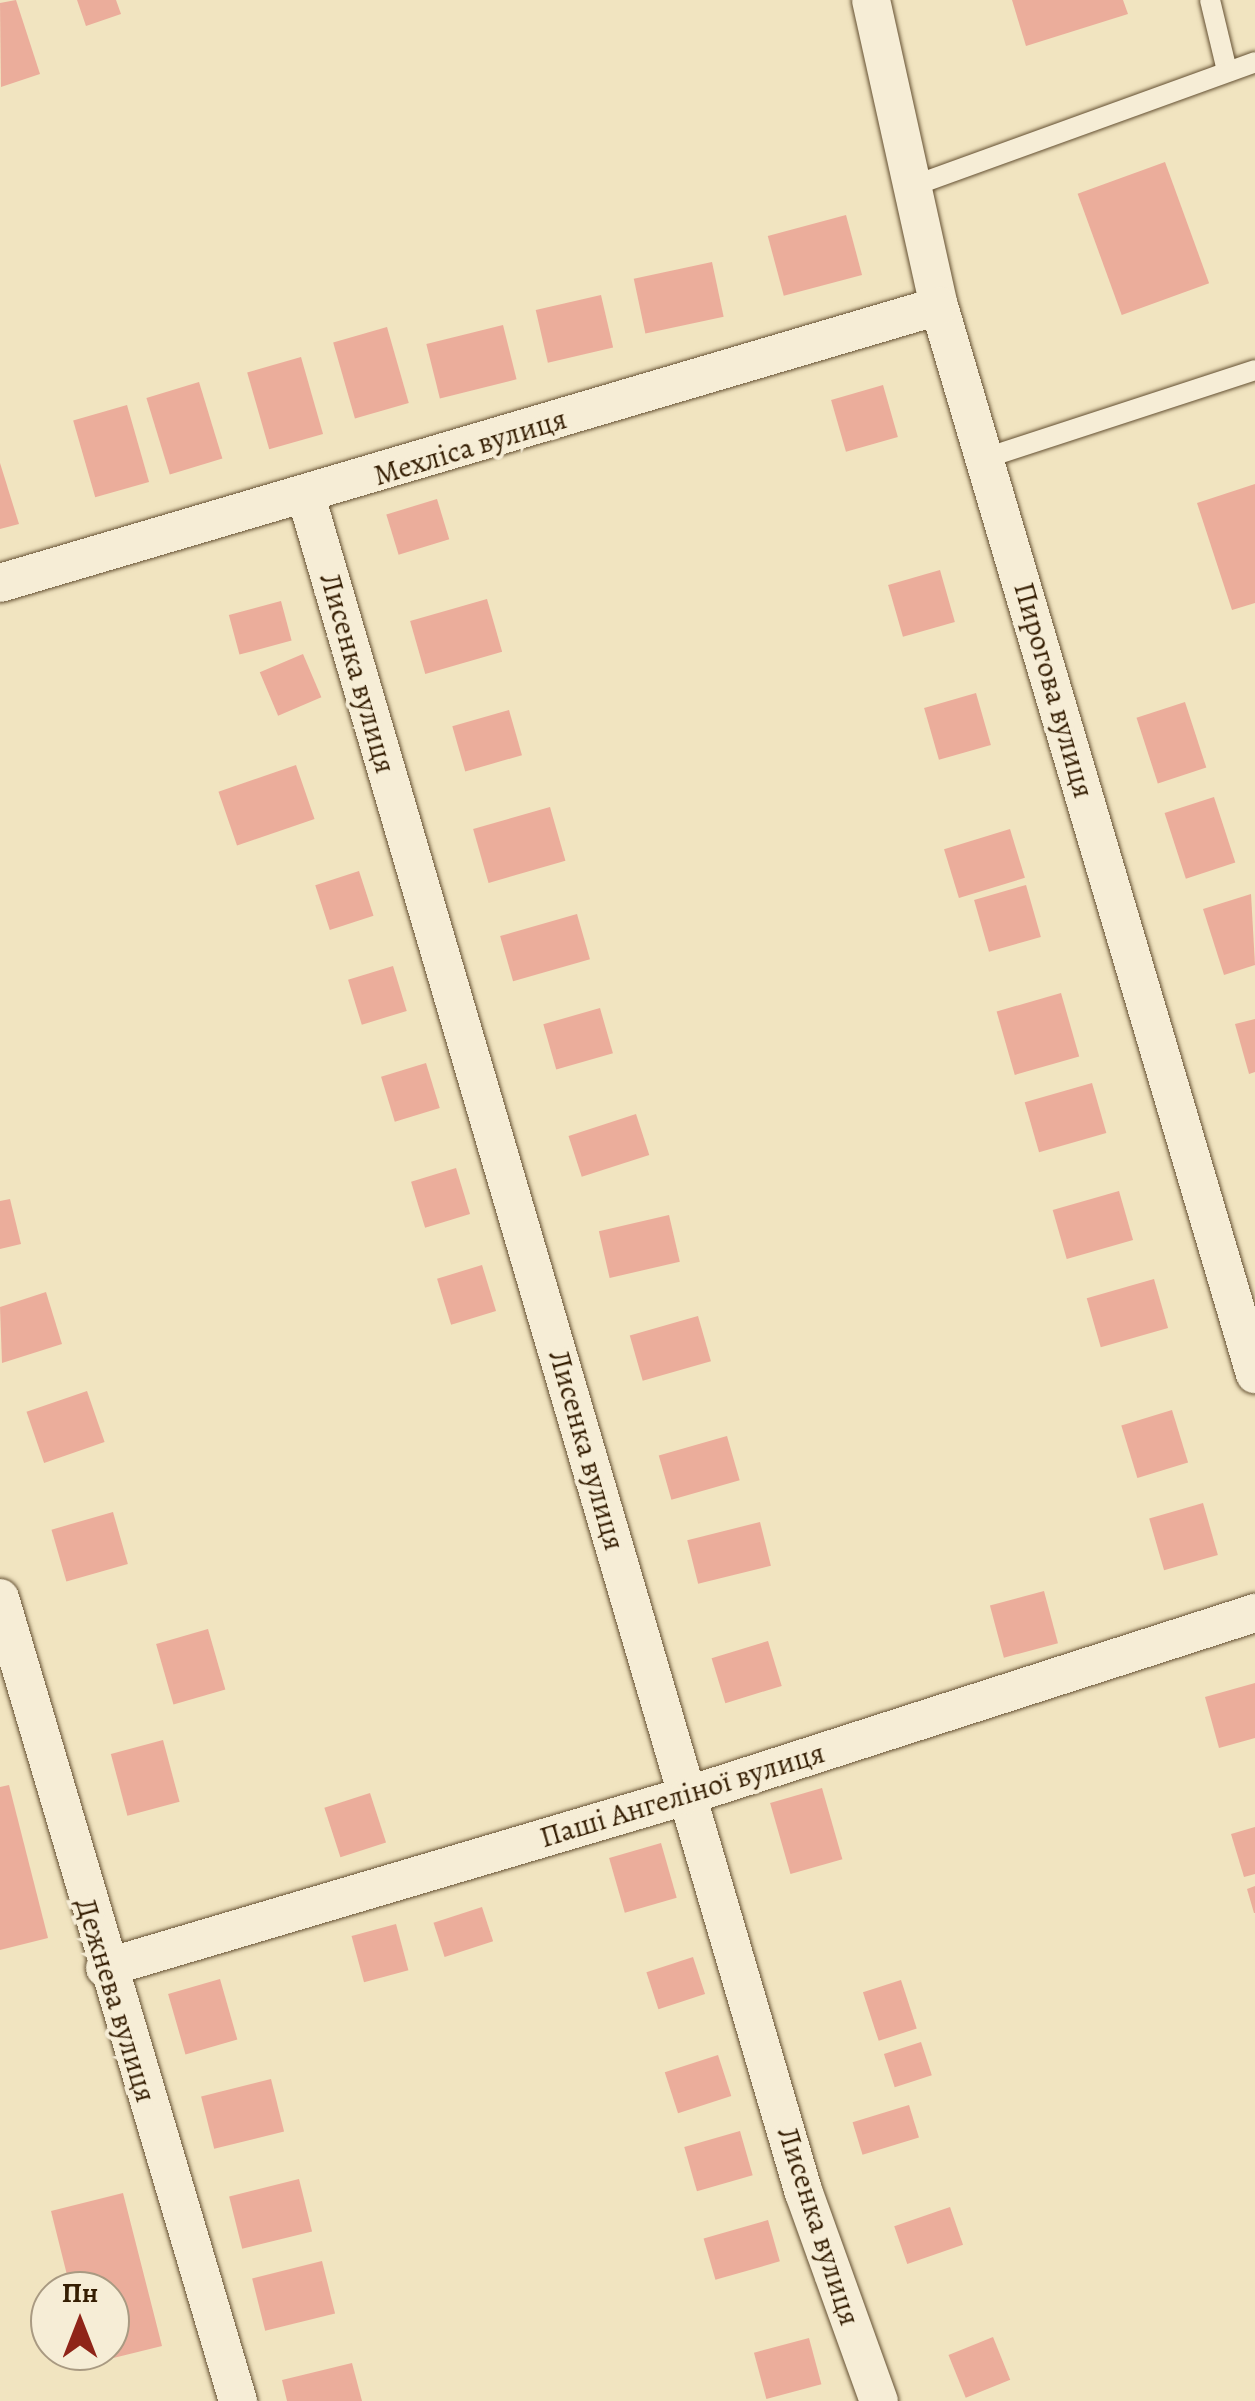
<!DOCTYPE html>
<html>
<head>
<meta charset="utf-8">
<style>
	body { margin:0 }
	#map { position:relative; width:1255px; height:2401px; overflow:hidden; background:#f1e4c0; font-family:Alegreya,serif }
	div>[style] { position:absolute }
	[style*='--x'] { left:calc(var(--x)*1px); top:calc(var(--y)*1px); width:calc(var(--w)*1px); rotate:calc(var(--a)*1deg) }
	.building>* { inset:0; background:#ebad9b; transform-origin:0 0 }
	.roads { filter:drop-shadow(0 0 2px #645032) drop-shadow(0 0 2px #645032) }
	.service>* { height:20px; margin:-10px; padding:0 10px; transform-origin:10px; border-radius:10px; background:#f6edd6 }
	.minor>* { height:38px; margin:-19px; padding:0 19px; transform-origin:19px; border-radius:19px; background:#f6edd6 }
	span { translate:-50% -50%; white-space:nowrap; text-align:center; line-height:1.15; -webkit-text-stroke:8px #f6edd6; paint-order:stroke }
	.street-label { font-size:30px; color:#351e03 }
	.north { position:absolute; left:30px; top:2271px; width:100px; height:100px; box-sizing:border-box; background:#f6edd6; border:2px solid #a99a82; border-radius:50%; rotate:0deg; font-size:28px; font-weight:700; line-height:40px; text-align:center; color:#351e03 }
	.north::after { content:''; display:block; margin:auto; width:35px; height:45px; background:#8f2418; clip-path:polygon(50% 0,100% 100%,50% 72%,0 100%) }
</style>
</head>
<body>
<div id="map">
	<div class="building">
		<i style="clip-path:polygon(16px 0,40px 74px,1px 87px,0 3px)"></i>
		<i style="clip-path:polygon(77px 0,116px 0,121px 14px,86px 26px)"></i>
		<i style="clip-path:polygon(1012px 0,1123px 0,1128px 14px,1026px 46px)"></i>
		<i style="left:1165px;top:162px;width:129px;height:93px;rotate:70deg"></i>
		<i style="left:846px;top:215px;width:62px;height:81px;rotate:75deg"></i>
		<i style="left:712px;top:262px;width:56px;height:80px;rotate:78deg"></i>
		<i style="left:601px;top:295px;width:54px;height:67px;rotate:77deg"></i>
		<i style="left:503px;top:325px;width:56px;height:79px;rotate:76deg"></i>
		<i style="left:387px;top:327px;width:79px;height:56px;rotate:74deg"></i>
		<i style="left:301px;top:357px;width:80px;height:56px;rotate:74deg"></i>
		<i style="left:199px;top:382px;width:80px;height:55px;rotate:73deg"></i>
		<i style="left:883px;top:385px;width:54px;height:54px;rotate:74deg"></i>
		<i style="left:127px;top:405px;width:80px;height:56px;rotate:74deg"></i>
		<i style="clip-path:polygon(0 463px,19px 524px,0 529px)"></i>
		<i style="clip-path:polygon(1255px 484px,1255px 603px,1232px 610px,1197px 503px)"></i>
		<i style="left:437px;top:499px;width:42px;height:53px;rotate:73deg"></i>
		<i style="left:940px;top:570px;width:54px;height:54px;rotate:74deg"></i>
		<i style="left:487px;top:599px;width:55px;height:80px;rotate:74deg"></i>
		<i style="left:281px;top:601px;width:41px;height:54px;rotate:75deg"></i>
		<i style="left:303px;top:654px;width:47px;height:47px;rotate:67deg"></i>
		<i style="left:976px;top:693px;width:54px;height:54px;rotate:74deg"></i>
		<i style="left:1185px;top:702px;width:69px;height:51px;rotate:72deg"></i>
		<i style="left:509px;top:710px;width:47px;height:59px;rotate:74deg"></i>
		<i style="left:296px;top:765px;width:57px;height:82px;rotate:71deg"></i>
		<i style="left:1214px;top:797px;width:69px;height:52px;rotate:72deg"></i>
		<i style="left:550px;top:807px;width:56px;height:80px;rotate:74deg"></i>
		<i style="left:1010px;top:829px;width:51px;height:69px;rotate:73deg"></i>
		<i style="left:359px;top:871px;width:47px;height:46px;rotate:72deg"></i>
		<i style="left:1026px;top:885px;width:54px;height:54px;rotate:74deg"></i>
		<i style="clip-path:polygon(1251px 894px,1255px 965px,1224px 975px,1203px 909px)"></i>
		<i style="left:577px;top:914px;width:47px;height:80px;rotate:74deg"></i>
		<i style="left:393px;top:966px;width:47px;height:47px;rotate:73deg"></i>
		<i style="left:1061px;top:993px;width:66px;height:67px;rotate:74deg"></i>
		<i style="left:600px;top:1008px;width:47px;height:59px;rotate:74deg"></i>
		<i style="clip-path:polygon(1255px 1019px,1255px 1072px,1249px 1074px,1235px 1024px)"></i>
		<i style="left:426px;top:1063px;width:47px;height:47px;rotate:73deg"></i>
		<i style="left:1092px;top:1083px;width:52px;height:70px;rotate:74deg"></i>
		<i style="left:636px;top:1114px;width:43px;height:71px;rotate:72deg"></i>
		<i style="left:456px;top:1168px;width:48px;height:47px;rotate:73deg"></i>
		<i style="left:1119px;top:1191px;width:51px;height:69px;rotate:74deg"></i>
		<i style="clip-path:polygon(10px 1199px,21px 1244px,0 1249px,0 1201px)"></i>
		<i style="left:669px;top:1215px;width:48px;height:72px;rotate:77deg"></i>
		<i style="left:482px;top:1265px;width:48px;height:47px;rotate:73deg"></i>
		<i style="left:1154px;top:1279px;width:51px;height:70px;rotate:74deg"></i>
		<i style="clip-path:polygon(46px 1292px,62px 1344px,2px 1363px,0 1307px)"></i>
		<i style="left:698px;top:1316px;width:47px;height:71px;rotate:74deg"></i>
		<i style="left:87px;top:1391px;width:54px;height:64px;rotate:71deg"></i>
		<i style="left:1172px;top:1410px;width:55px;height:53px;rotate:73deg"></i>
		<i style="left:727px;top:1436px;width:46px;height:71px;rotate:74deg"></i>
		<i style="left:1203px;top:1503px;width:54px;height:56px;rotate:74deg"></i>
		<i style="left:113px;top:1512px;width:54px;height:64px;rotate:74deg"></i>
		<i style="left:760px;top:1522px;width:45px;height:75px;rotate:76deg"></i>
		<i style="left:1044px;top:1591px;width:54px;height:56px;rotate:75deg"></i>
		<i style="left:208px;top:1629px;width:63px;height:54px;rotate:74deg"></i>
		<i style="left:768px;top:1641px;width:47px;height:59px;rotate:73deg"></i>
		<i style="clip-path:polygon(1255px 1683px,1255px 1738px,1219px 1748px,1205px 1697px)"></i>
		<i style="left:163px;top:1740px;width:64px;height:54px;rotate:75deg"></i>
		<i style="clip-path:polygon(9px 1785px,48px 1938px,0 1950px,0 1787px)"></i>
		<i style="left:822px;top:1788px;width:74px;height:54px;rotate:74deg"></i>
		<i style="left:370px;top:1793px;width:52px;height:48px;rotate:72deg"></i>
		<i style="clip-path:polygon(1255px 1827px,1255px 1874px,1244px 1877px,1231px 1834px)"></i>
		<i style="left:661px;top:1843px;width:57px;height:54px;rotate:74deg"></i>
		<i style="clip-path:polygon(1255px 1886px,1255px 1913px,1254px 1913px,1247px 1889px)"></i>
		<i style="left:482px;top:1907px;width:36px;height:51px;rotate:72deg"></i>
		<i style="left:396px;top:1924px;width:48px;height:46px;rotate:75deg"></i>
		<i style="left:693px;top:1957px;width:39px;height:49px;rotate:72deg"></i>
		<i style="left:220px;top:1979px;width:63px;height:54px;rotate:74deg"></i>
		<i style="left:901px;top:1980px;width:51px;height:40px;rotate:72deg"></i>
		<i style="left:921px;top:2042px;width:35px;height:39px;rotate:72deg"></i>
		<i style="left:718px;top:2055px;width:43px;height:56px;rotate:72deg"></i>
		<i style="left:271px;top:2079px;width:54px;height:72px;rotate:76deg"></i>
		<i style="left:909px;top:2105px;width:34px;height:59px;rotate:73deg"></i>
		<i style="left:740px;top:2131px;width:46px;height:58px;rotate:74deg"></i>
		<i style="left:299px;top:2179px;width:54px;height:72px;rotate:76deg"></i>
		<i style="clip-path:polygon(123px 2193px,162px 2346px,89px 2364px,86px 2351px,110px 2351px,110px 2291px,71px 2291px,51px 2211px)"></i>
		<i style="left:950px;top:2207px;width:40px;height:59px;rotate:71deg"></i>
		<i style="left:768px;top:2220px;width:43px;height:67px;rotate:74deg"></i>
		<i style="left:322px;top:2261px;width:54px;height:72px;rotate:76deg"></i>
		<i style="left:993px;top:2337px;width:46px;height:48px;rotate:68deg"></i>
		<i style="left:809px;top:2338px;width:48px;height:57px;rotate:75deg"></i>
		<i style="clip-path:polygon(352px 2363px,362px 2401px,287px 2401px,282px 2380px)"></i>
	</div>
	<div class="roads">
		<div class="service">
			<i style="--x:1210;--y:0;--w:73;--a:76.5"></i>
			<i style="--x:913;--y:186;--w:364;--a:-19.9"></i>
			<i style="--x:986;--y:458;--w:283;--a:-18.1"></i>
		</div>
		<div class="minor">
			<i style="--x:871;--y:0;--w:313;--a:77.5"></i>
			<i style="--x:939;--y:306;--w:1114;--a:73.52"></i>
			<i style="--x:306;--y:496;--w:1769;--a:73.65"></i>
			<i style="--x:804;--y:2193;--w:221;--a:70.2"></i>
			<i style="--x:0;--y:583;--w:979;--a:-16.44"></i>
			<i style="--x:0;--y:1598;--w:838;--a:73.49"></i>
			<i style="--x:105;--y:1968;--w:609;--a:-16.5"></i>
			<i style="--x:689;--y:1795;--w:595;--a:-17.83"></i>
		</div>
	</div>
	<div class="street-label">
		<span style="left:470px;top:447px;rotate:-17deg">Мехліса вулиця</span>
		<span style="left:358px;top:673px;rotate:74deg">Лисенка вулиця</span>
		<span style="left:1054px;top:690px;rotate:74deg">Пирогова вулиця</span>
		<span style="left:587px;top:1450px;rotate:74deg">Лисенка вулиця</span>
		<span style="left:682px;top:1795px;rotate:-17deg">Паші Ангеліної вулиця</span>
		<span style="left:116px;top:2000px;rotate:73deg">Дежнева вулиця</span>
		<span style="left:819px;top:2226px;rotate:72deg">Лисенка вулиця</span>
	</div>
	<div class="north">Пн</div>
</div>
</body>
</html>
